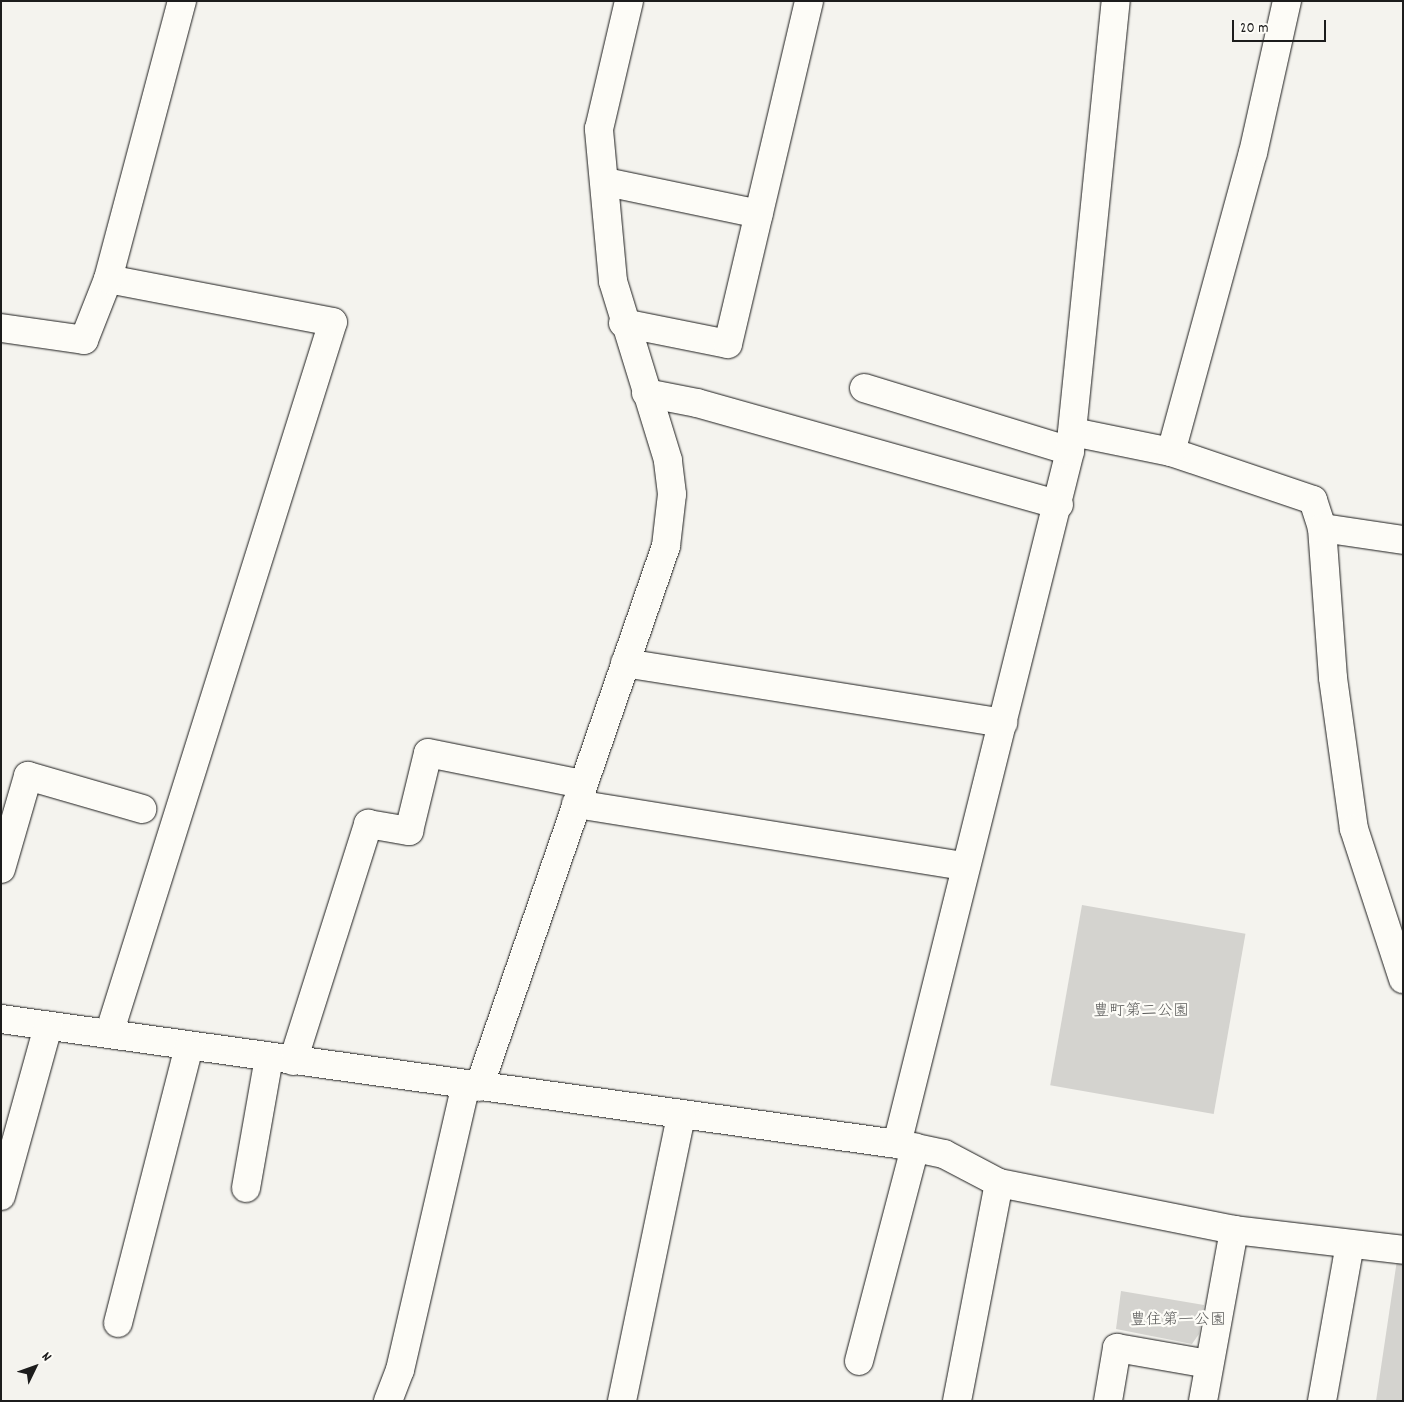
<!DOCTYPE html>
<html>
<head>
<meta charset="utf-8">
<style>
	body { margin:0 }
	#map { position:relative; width:1404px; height:1402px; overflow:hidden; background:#f4f3ee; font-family:Dekko,"Klee One",sans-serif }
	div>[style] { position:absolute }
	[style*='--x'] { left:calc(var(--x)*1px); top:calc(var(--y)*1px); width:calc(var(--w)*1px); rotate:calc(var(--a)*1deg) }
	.green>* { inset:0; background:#d4d3cf; transform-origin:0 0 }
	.roads { filter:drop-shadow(0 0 1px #1c1c1c) drop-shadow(0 0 1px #1c1c1c) }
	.minor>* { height:28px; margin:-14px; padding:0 14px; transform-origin:14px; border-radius:14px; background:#fdfcf7 }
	span { translate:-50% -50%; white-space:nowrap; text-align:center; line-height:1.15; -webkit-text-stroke:4.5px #fdfcf7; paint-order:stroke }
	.park-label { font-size:16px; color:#5c5c5b }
	.frame { position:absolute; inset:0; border:2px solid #1c1c1c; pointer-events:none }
	.north { position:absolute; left:10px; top:1342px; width:50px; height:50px; -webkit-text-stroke:4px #fdfcf7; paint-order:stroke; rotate:48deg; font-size:14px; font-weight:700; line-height:20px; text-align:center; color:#1c1c1c }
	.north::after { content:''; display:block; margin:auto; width:18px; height:22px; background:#1c1c1c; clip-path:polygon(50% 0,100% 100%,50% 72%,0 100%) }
	.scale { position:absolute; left:1232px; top:20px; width:94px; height:22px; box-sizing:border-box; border:2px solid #1c1c1c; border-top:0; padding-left:6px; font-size:15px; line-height:18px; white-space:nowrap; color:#1c1c1c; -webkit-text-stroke:4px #fdfcf7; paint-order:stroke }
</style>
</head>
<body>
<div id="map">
	<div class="green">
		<i style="left:1082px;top:905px;width:166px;height:183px;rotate:10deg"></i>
		<i style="clip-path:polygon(1397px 1260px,1403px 1260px,1403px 1401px,1376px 1401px)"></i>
		<i style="clip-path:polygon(1121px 1291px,1204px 1305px,1199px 1334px,1192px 1344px,1116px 1329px)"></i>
	</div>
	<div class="roads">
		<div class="minor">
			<i style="--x:606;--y:182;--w:156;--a:11.8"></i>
			<i style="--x:623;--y:323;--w:107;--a:11.3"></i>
			<i style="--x:728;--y:344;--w:352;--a:-76.7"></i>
			<i style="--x:1;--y:328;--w:84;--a:8.2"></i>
			<i style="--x:84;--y:340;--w:66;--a:-68.5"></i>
			<i style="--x:864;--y:388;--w:215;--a:17"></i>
			<i style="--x:646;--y:393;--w:52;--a:11.1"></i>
			<i style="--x:697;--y:403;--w:376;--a:15.7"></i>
			<i style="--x:1073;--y:432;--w:100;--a:11.5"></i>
			<i style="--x:1171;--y:452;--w:150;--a:18.7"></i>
			<i style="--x:1313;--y:500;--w:29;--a:72"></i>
			<i style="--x:1322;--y:528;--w:150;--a:85.8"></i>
			<i style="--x:1333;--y:678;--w:152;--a:82.1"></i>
			<i style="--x:1354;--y:829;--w:158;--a:71.9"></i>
			<i style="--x:1171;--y:452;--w:310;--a:-74.7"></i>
			<i style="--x:1253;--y:153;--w:156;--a:-77.4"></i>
			<i style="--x:1322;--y:528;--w:82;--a:8.4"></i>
			<i style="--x:625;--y:663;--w:383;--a:9"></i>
			<i style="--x:576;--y:804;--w:394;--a:9.1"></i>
			<i style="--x:1;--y:869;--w:97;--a:-73.8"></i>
			<i style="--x:28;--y:776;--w:119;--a:16.1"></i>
			<i style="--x:1;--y:1019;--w:905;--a:7.94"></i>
			<i style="--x:897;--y:1144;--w:48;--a:12"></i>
			<i style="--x:944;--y:1154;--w:62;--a:27.8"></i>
			<i style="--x:999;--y:1183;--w:240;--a:11.3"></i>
			<i style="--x:1234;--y:1230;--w:170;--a:6.7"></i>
			<i style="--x:109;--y:1034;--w:746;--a:-72.54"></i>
			<i style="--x:333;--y:322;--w:229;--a:-169.2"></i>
			<i style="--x:108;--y:279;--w:288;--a:-75.1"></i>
			<i style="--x:293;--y:1061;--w:249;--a:-72.4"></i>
			<i style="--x:368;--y:824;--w:42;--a:9.7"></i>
			<i style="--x:409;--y:831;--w:80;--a:-76.3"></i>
			<i style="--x:428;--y:753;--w:157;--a:11.4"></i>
			<i style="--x:479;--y:1087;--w:572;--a:-70.93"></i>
			<i style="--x:666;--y:546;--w:52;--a:-83.4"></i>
			<i style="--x:672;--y:494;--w:34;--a:-97"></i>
			<i style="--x:668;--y:460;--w:187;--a:-107.1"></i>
			<i style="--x:613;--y:281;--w:153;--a:-95.3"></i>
			<i style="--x:599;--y:129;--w:131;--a:-76.8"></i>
			<i style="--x:897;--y:1144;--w:714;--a:-75.98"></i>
			<i style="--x:1070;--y:451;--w:452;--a:-84.2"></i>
			<i style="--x:246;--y:1188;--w:133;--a:-80"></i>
			<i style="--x:1;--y:1196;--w:176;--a:-74.5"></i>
			<i style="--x:118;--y:1323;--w:286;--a:-75.6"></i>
			<i style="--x:859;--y:1361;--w:221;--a:-75.3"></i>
			<i style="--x:388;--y:1401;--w:33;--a:-69"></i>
			<i style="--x:400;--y:1370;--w:293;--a:-77"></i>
			<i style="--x:622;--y:1401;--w:291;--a:-78.3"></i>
			<i style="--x:957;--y:1401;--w:222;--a:-79.1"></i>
			<i style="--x:1108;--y:1401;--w:54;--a:-80.4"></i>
			<i style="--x:1117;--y:1348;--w:93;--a:9.9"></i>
			<i style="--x:1203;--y:1401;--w:174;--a:-79.7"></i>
			<i style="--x:1322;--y:1401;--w:159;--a:-79.9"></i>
		</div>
	</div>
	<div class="park-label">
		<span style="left:1141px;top:1012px">豊町第二公園</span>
		<span style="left:1178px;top:1321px">豊住第一公園</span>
	</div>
	<div class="frame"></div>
	<div class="north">N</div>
	<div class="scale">20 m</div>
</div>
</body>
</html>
